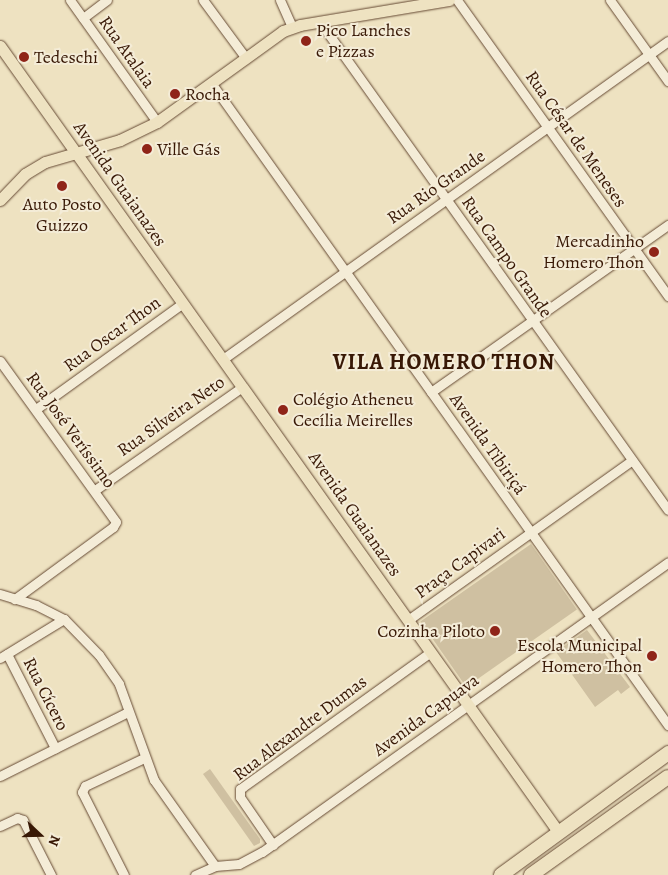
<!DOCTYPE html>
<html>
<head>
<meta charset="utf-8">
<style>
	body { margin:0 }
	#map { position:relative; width:668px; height:875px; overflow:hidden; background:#eee2c1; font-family:Alegreya,serif }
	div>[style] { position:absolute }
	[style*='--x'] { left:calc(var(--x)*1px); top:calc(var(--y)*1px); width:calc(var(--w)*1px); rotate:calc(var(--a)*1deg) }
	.green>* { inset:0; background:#cfc0a1; transform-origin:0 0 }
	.roads { filter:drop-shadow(0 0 1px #664a34) drop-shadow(0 0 1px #664a34) }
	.minor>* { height:9px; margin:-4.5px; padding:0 4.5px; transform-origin:4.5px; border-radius:4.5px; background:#f4ecd7 }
	.major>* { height:11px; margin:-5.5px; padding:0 5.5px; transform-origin:5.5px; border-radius:5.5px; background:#eee2c1 }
	.highway>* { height:14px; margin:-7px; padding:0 7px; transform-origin:7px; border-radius:7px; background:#eee2c1 }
	.dots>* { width:14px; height:14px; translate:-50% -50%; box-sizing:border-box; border:2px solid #f4ecd7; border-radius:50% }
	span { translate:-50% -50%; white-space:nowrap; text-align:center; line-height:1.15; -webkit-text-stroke:4px #f4ecd7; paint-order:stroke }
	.poi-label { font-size:18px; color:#381805 }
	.left { translate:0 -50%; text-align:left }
	.right { translate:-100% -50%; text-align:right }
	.street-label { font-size:18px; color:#381805 }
	.district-label { font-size:22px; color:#381805; font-weight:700; letter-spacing:1px }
	.north { position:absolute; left:15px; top:810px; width:50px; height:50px; -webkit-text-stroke:4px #f4ecd7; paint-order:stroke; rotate:111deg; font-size:14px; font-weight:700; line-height:20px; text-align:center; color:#381805 }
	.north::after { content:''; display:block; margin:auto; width:18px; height:22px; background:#381805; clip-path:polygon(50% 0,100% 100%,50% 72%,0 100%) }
</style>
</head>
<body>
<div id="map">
	<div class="green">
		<i style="left:531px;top:544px;width:80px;height:135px;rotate:55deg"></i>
		<i style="clip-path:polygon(587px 630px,630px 687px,621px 694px,618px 690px,595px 707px,556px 652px)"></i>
		<i style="clip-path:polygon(210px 769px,260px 839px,260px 843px,254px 846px,203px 774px)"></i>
	</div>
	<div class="roads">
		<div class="minor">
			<i style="--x:70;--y:0;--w:150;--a:54.5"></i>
			<i style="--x:203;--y:0;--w:71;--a:53.6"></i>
			<i style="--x:280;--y:0;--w:30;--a:66"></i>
			<i style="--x:457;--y:0;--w:364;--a:54.5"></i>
			<i style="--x:610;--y:0;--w:100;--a:54.4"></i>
			<i style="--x:83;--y:18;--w:30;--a:-37"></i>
			<i style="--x:320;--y:22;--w:599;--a:54.51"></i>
			<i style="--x:212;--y:84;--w:787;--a:54.57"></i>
			<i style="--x:223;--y:359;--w:547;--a:-35.55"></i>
			<i style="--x:0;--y:361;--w:198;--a:54.2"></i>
			<i style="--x:116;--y:522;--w:6;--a:121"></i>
			<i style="--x:113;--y:527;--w:122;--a:143.7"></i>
			<i style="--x:431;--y:392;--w:290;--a:-35.2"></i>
			<i style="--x:36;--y:409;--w:181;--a:-35.8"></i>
			<i style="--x:95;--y:490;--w:179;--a:-35"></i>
			<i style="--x:0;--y:594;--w:38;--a:17"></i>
			<i style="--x:36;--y:605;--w:31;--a:27"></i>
			<i style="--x:64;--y:619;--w:50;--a:45.8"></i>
			<i style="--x:99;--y:655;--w:35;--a:55"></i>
			<i style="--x:119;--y:684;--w:102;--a:70"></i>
			<i style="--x:154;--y:780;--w:105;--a:54.7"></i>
			<i style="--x:408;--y:620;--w:275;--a:-35.5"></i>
			<i style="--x:7;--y:654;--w:106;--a:62.9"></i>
			<i style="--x:0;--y:658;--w:75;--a:-31.4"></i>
			<i style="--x:0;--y:776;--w:143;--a:-26.6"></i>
			<i style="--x:0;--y:826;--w:19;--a:-25"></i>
			<i style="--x:17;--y:818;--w:6;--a:18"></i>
			<i style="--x:23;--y:820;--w:62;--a:63"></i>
			<i style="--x:273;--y:845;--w:58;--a:-124.5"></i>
			<i style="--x:240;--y:797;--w:8;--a:-90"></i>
			<i style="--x:240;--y:789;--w:235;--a:-35.7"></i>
			<i style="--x:124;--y:875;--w:93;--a:-116.8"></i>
			<i style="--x:82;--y:792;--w:7;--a:-63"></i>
			<i style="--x:85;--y:786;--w:65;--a:-25.4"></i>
			<i style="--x:195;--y:875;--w:22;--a:-24"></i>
			<i style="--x:215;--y:866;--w:24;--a:-5"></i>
			<i style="--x:239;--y:864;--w:26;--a:-28"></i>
			<i style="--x:262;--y:852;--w:499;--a:-35.5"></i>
		</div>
		<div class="major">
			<i style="--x:0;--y:46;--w:965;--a:54.61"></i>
			<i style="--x:0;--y:200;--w:36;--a:-46"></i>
			<i style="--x:25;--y:174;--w:23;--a:-31"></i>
			<i style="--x:45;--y:162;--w:78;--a:-16.3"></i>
			<i style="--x:120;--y:140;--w:41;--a:-25.9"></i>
			<i style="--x:157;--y:122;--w:155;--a:-35.8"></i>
			<i style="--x:283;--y:31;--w:18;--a:-19"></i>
			<i style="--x:300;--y:25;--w:151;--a:-9.5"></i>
		</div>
		<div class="highway">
			<i style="--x:501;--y:875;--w:207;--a:-36.1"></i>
			<i style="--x:531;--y:875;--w:168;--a:-35.6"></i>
		</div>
	</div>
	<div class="dots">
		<i style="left:306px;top:41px;background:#8f2418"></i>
		<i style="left:24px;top:57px;background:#8f2418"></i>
		<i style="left:175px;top:94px;background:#8f2418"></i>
		<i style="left:147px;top:149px;background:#8f2418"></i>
		<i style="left:62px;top:186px;background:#8f2418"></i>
		<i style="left:654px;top:252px;background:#8f2418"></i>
		<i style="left:283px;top:410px;background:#8f2418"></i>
		<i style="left:495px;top:631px;background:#8f2418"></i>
		<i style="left:652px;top:656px;background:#8f2418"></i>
	</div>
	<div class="poi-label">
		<span class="left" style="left:316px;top:41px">Pico Lanches<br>e Pizzas</span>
		<span class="left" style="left:34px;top:57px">Tedeschi</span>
		<span class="left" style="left:185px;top:94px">Rocha</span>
		<span class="left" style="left:157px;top:149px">Ville Gás</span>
		<span style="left:62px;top:215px">Auto Posto<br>Guizzo</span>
		<span class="right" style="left:644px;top:252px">Mercadinho<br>Homero Thon</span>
		<span class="left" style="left:293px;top:410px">Colégio Atheneu<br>Cecília Meirelles</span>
		<span class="right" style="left:485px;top:631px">Cozinha Piloto</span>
		<span class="right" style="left:642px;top:656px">Escola Municipal<br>Homero Thon</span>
	</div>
	<div class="street-label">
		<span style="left:127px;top:52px;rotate:55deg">Rua Atalaia</span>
		<span style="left:576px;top:139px;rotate:55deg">Rua César de Meneses</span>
		<span style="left:120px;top:184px;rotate:55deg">Avenida Guaianazes</span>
		<span style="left:436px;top:187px;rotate:-35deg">Rua Rio Grande</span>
		<span style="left:507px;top:257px;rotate:55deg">Rua Campo Grande</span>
		<span style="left:112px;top:334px;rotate:-36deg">Rua Oscar Thon</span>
		<span style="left:171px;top:416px;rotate:-35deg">Rua Silveira Neto</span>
		<span style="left:71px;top:430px;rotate:54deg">Rua José Veríssimo</span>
		<span style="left:488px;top:444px;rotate:55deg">Avenida Tibiriçá</span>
		<span style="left:355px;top:514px;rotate:55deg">Avenida Guaianazes</span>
		<span style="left:460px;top:563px;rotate:-36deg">Praça Capivari</span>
		<span style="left:46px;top:694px;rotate:63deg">Rua Cícero</span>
		<span style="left:426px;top:715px;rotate:-36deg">Avenida Capuava</span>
		<span style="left:300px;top:728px;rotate:-37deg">Rua Alexandre Dumas</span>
	</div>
	<div class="district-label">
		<span style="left:444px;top:363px">VILA HOMERO THON</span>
	</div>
	<div class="north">N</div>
</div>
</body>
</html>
